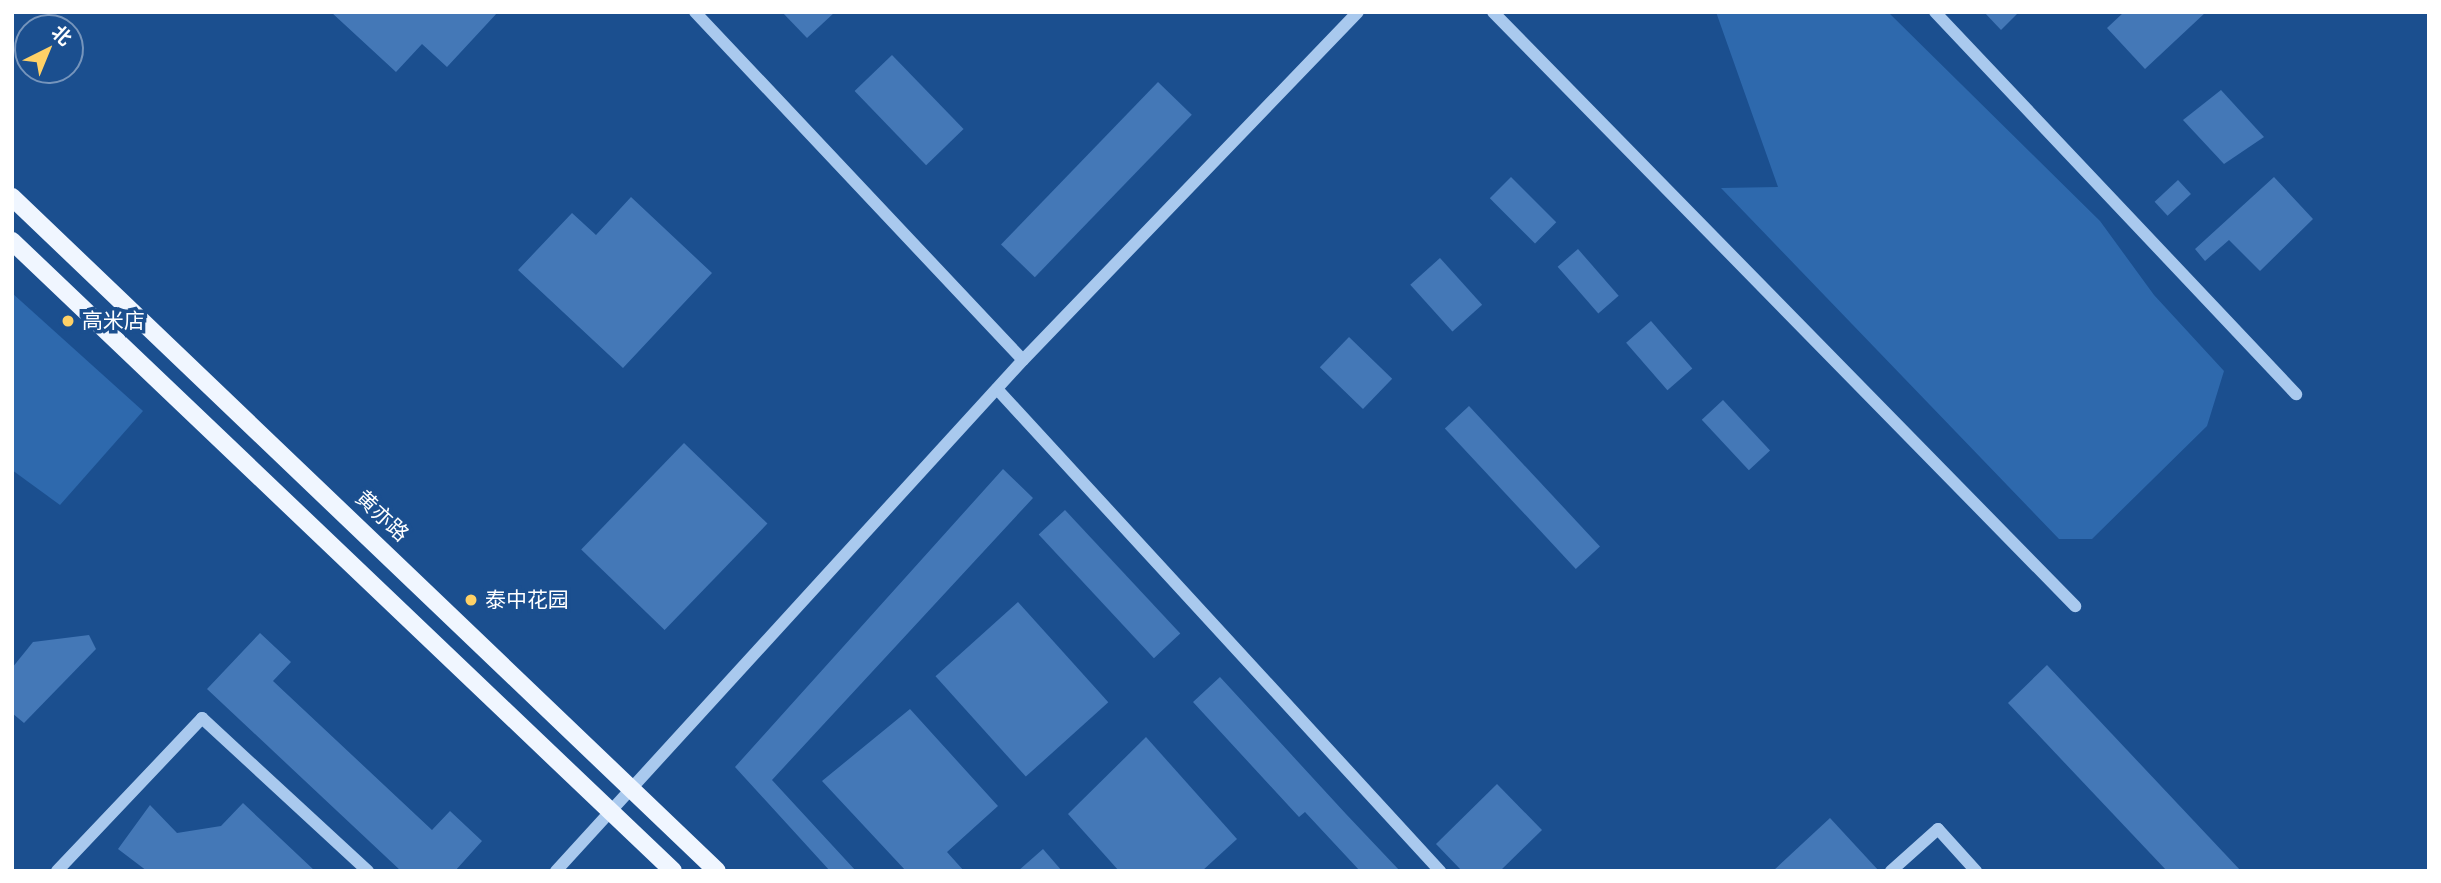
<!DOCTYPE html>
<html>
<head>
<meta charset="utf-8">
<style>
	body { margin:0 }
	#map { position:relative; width:2441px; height:883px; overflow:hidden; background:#1b4f8f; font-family:"DejaVu Sans","Noto Sans SC",sans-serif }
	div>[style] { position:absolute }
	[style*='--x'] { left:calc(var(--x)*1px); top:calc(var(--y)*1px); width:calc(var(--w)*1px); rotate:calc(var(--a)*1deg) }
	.green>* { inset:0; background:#2e69ad }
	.building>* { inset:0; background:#4478b7; transform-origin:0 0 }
	.minor>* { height:12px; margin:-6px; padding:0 6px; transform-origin:6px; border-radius:6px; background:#a9c9ee }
	.major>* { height:18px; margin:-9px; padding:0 9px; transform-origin:9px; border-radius:9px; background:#f0f6ff }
	.dots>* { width:19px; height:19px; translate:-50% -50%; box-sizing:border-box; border:4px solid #1b4f8f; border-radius:50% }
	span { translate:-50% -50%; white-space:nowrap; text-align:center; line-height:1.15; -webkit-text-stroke:7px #1b4f8f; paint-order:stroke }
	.poi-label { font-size:21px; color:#fff }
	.left { translate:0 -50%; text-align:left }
	.street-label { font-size:21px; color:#fff }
	.frame { position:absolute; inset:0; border:14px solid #fff; pointer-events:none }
	.north { position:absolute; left:14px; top:14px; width:70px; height:70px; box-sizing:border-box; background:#1b4f8f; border:2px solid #7695bc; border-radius:50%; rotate:43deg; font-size:19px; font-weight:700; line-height:28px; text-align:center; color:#fff }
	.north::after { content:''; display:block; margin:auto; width:24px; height:32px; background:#ffd166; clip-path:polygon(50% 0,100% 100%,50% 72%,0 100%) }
</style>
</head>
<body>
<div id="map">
	<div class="green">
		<i style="clip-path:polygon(1716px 12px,1888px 12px,2100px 221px,2154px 295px,2224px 371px,2207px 426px,2092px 539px,2059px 539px,1721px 188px,1778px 187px)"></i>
		<i style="clip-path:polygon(12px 293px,143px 411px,60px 505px,12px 470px)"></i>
	</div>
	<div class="building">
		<i style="clip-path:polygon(331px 12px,498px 12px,447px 67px,422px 44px,396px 72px)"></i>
		<i style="clip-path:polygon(782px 12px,835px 12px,807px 38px)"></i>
		<i style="clip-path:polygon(1984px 12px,2019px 12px,2001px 30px)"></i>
		<i style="clip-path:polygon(2124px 12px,2206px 12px,2145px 69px,2107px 28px)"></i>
		<i style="left:892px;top:55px;width:103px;height:52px;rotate:46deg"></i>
		<i style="left:1158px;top:82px;width:47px;height:226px;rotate:44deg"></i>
		<i style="clip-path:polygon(2221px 90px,2264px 137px,2224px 164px,2183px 120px)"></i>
		<i style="left:1511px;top:177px;width:64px;height:30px;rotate:45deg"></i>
		<i style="clip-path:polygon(2274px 177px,2313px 219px,2260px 271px,2229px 240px,2205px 261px,2195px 249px)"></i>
		<i style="left:2178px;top:180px;width:19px;height:32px;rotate:47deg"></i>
		<i style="clip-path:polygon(631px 197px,712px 273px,623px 368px,518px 270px,572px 213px,596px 235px)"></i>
		<i style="left:1578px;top:249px;width:62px;height:27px;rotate:49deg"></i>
		<i style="left:1440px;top:258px;width:63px;height:40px;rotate:48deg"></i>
		<i style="left:1651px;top:321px;width:63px;height:33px;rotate:49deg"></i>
		<i style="left:1349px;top:337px;width:60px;height:42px;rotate:44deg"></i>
		<i style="left:1723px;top:400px;width:69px;height:29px;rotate:47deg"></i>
		<i style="left:1469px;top:406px;width:192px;height:33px;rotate:47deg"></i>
		<i style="left:684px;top:443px;width:116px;height:148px;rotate:44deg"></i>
		<i style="clip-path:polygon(1003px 469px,1033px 498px,772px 780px,856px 871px,830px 871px,735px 767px)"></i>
		<i style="left:1065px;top:510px;width:169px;height:36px;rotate:47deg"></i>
		<i style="left:1018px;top:602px;width:135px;height:111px;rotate:48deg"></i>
		<i style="clip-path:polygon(260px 633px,291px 662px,273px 681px,432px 830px,450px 811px,482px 841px,455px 871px,401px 871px,207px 689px)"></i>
		<i style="clip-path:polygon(89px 635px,96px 649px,24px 723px,12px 713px,12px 668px,33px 642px)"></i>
		<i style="clip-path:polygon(2047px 665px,2241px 871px,2167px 871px,2008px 703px)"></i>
		<i style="clip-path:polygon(1220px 677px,1346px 814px,1400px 871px,1360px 871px,1305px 812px,1299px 817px,1193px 702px)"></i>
		<i style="clip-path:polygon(910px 709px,998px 806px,947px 852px,964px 871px,906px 871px,822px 781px)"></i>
		<i style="clip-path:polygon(1146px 737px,1237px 839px,1202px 871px,1119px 871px,1068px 814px)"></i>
		<i style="clip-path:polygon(1497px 784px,1542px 830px,1500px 871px,1462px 871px,1436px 844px)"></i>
		<i style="clip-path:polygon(243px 803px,315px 871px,147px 871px,118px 849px,150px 805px,177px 833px,221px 826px)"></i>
		<i style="clip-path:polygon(1830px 818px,1879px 871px,1773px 871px)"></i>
		<i style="clip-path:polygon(1043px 849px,1062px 871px,1018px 871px)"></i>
	</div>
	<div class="minor">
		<i style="--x:695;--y:12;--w:478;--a:46.7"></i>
		<i style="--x:1493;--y:12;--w:832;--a:45.58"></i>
		<i style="--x:1935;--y:12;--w:526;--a:46.62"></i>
		<i style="--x:997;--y:389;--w:655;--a:47.41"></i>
		<i style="--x:57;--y:871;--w:211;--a:-46.5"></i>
		<i style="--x:202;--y:718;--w:226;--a:42.7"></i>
		<i style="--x:556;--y:871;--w:692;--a:-47.58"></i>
		<i style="--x:1023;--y:360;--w:483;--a:-46.1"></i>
		<i style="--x:1891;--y:871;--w:63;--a:-41.8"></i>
		<i style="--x:1938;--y:829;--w:57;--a:47.9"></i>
	</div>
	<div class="major">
		<i style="--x:12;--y:197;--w:975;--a:43.71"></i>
		<i style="--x:12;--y:241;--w:913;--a:43.62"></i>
	</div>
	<div class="dots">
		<i style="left:68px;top:321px;background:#ffd166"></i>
		<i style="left:471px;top:600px;background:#ffd166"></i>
	</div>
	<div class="poi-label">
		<span class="left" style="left:82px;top:321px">高米店</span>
		<span class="left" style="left:485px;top:600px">泰中花园</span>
	</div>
	<div class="street-label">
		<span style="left:382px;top:516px;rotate:43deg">黄亦路</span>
	</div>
	<div class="frame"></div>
	<div class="north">北</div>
</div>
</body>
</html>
